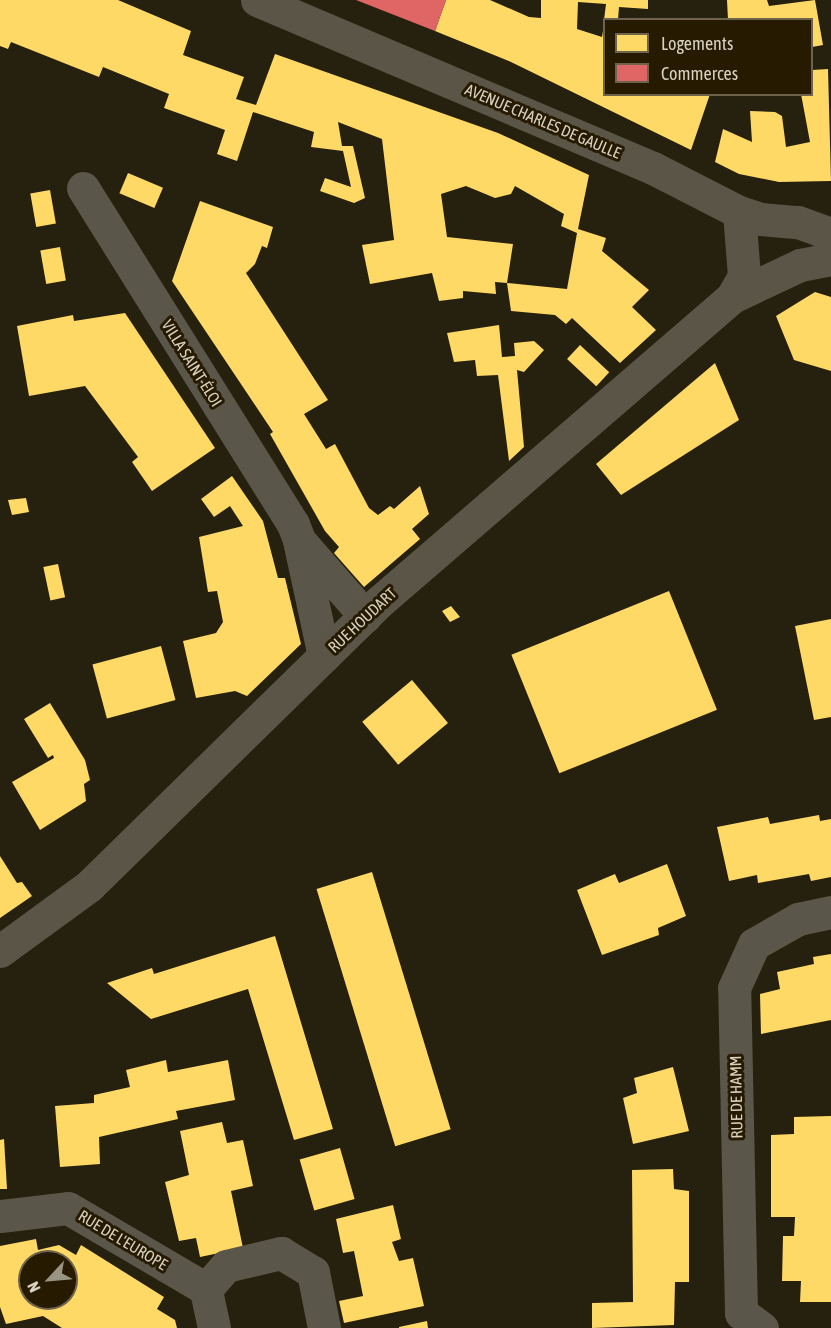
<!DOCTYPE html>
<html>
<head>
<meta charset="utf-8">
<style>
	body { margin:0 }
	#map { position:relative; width:831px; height:1328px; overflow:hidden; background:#26200f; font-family:"Asap Condensed",sans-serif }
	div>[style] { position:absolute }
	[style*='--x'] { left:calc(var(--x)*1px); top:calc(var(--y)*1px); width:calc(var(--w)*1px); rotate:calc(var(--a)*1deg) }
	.homes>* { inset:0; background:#ffd966; transform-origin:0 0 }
	.shops>* { inset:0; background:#e06666 }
	.street>* { height:33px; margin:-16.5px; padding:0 16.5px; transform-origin:16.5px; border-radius:16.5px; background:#5a5649 }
	.secondary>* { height:33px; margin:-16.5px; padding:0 16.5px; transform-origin:16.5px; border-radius:16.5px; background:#5a5546 }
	span { translate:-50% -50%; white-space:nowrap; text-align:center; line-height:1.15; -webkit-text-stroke:6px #261b00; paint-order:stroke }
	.street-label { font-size:16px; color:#d9d2c1 }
	.legend { position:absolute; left:603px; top:18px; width:210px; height:78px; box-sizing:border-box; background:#261b00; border:2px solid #6e644d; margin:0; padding:8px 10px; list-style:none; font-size:18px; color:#d9d2c1 }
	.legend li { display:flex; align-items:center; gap:12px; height:30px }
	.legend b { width:30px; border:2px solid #6e644d }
	.north { position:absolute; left:18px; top:1250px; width:60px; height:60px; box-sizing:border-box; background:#261b00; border:2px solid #6e644d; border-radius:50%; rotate:244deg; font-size:16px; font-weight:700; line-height:24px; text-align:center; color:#d9d2c1 }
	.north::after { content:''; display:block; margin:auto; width:21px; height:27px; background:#9a9483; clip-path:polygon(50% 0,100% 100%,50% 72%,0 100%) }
</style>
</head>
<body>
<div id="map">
	<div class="homes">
		<i style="clip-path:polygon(evenodd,0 0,118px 0,191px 31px,183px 55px,244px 77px,236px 99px,256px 105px,275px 54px,498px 133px,589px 175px,578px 229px,606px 238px,602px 251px,649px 290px,632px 307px,656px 330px,620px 363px,572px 318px,566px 324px,555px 315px,511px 311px,507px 283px,495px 282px,496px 294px,463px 291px,463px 298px,439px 301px,432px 273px,370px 284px,362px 245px,394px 240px,382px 139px,338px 122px,342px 146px,353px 146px,365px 198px,354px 203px,320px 191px,325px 178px,351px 187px,343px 151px,311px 147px,314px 132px,253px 112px,237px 161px,217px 154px,225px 130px,164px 108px,169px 94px,103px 67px,99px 77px,11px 42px,8px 49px,0 46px,0 0,466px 186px,495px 198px,511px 194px,515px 186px,564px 214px,561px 226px,577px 233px,567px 289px,507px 283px,513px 244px,447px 237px,441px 194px,466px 186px)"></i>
		<i style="clip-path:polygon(446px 0,490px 0,529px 17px,541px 18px,541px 0,648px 0,648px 9px,619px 7px,618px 20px,604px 20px,606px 4px,578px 2px,577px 29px,602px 37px,604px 25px,604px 94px,710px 94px,691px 150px,511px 62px,435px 31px)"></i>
		<i style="clip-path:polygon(727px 0,767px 0,769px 6px,815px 0,823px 45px,812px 47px,812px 20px,728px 20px)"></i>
		<i style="clip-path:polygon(828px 69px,831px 181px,779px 182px,739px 174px,715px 162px,723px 129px,752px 142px,750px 111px,775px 112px,782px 116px,786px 147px,810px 142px,801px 94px,812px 94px,812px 70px)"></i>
		<i style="left:128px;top:173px;width:38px;height:22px;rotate:23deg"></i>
		<i style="left:50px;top:190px;width:34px;height:20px;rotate:80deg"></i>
		<i style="clip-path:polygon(200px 201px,273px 227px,267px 248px,262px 246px,255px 264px,246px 273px,328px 400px,304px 414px,326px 449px,335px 444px,369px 508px,378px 515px,390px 506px,394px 509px,420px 486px,429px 514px,412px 529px,420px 539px,364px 587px,334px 553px,339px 547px,325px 531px,270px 434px,273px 432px,172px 281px)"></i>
		<i style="left:60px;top:247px;width:34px;height:20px;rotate:80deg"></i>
		<i style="clip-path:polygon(815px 292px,831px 297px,831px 371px,794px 360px,776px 316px)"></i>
		<i style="clip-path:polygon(125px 313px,215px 448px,152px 491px,132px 462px,138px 457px,85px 386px,29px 396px,17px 326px,73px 315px,74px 321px)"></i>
		<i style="clip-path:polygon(499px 325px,502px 357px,515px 356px,514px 343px,534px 341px,544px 350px,524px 372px,517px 370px,524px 447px,509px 461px,498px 375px,477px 376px,475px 360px,454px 362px,447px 333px)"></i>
		<i style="left:580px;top:345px;width:40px;height:19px;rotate:43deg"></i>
		<i style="clip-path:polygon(715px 363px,739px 420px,621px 495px,596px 464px)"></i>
		<i style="clip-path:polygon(232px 476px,263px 521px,278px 578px,285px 578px,301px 644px,247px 696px,235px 691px,196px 698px,183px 641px,216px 633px,223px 622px,217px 591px,208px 592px,199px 537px,243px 526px,230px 506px,214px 517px,201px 499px)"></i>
		<i style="clip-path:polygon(26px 498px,29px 512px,12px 515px,8px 500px)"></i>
		<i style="left:58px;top:564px;width:34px;height:15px;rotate:78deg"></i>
		<i style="left:669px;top:591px;width:128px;height:170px;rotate:68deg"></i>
		<i style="clip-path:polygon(451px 606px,460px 617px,450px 622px,442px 611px)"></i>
		<i style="clip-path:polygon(831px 619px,831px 717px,814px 720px,795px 626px)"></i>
		<i style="left:161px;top:646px;width:56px;height:71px;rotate:75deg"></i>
		<i style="left:412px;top:680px;width:56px;height:65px;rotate:50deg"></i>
		<i style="clip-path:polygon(50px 703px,85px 760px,90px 780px,84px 784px,86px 801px,40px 830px,12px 782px,54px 758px,53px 755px,48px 758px,24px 719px)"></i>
		<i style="clip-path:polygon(819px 815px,820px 821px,831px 819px,831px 877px,811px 881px,809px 874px,758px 883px,757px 875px,729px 881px,717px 827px,768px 817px,770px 824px)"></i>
		<i style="clip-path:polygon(0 856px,17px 883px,22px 882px,32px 896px,0 918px)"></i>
		<i style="clip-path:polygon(667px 864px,686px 916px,658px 928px,659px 935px,602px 955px,577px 890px,615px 874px,619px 883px)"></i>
		<i style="left:372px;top:872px;width:269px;height:58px;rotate:73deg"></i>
		<i style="clip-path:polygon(275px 936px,333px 1129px,294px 1140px,248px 989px,151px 1019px,107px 983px,152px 968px,154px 974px)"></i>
		<i style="clip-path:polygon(831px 954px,831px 1020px,761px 1034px,760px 994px,780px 989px,777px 972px,814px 964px,813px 957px)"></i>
		<i style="clip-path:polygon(166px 1060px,168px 1072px,228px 1060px,235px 1100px,176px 1111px,178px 1119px,99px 1137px,100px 1164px,60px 1167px,55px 1106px,94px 1103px,94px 1095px,130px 1087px,126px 1070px)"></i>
		<i style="clip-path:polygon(673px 1067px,689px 1131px,633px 1144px,623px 1098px,637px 1093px,634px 1078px)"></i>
		<i style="clip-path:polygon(831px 1116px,831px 1302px,800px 1302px,801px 1281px,782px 1281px,783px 1236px,794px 1236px,795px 1217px,771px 1217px,771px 1135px,794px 1134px,794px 1117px)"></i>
		<i style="clip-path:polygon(222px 1122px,227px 1143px,243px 1140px,253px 1186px,231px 1191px,243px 1248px,200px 1257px,196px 1238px,179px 1241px,165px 1182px,189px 1175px,180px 1131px)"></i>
		<i style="clip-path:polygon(4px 1139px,7px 1189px,0 1189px,0 1140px)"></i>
		<i style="left:340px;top:1148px;width:53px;height:42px;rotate:74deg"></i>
		<i style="clip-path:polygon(673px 1169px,674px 1189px,689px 1191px,689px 1282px,675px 1282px,674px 1325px,592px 1328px,592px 1303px,633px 1302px,632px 1170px)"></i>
		<i style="clip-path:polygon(393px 1205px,401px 1239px,392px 1242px,399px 1261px,413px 1258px,424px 1306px,344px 1323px,339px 1301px,363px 1296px,354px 1251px,343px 1253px,336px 1219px)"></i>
		<i style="clip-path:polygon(evenodd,36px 1239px,38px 1250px,59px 1245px,76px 1255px,81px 1245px,164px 1297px,157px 1309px,175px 1320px,177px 1328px,62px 1328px,43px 1316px,6px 1324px,0 1307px,0 1246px,36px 1239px,30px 1262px,66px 1262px,66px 1298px,30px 1298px,30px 1262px)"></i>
		<i style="clip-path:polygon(427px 1321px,428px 1328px,399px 1328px,399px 1327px)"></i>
	</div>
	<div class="shops">
		<i style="clip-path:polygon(356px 0,446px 0,435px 31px)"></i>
	</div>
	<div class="street">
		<i style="--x:83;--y:188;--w:396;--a:58"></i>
		<i style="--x:293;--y:524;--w:17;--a:69"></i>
		<i style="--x:324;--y:656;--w:119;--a:-102.2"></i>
		<i style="--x:299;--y:540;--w:101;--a:49"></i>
		<i style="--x:0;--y:1216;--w:68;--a:-6.7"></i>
		<i style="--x:68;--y:1208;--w:160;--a:30.4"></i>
		<i style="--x:214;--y:1328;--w:40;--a:-102"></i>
		<i style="--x:206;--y:1289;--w:30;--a:-49"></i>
		<i style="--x:226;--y:1266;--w:57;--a:-13.3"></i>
		<i style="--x:281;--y:1253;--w:37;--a:31"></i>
		<i style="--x:313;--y:1272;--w:57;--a:78.9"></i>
		<i style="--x:762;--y:1328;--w:26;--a:-144"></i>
		<i style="--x:741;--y:1313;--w:325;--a:-91.2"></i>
		<i style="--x:734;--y:988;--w:48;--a:-65.6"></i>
		<i style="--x:754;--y:944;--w:51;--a:-29.6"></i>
		<i style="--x:798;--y:919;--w:34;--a:-12"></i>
	</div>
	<div class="secondary">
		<i style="--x:257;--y:0;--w:430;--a:23"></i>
		<i style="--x:653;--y:168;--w:97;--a:27.1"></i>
		<i style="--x:739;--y:212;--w:22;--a:18"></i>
		<i style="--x:760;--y:219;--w:38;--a:5"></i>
		<i style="--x:798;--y:222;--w:35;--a:20"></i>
		<i style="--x:732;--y:297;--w:75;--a:-25.2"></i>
		<i style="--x:800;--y:265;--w:32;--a:-11"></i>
		<i style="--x:0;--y:951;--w:110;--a:-36.1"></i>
		<i style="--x:89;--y:886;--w:406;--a:-44.4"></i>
		<i style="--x:379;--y:602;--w:467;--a:-40.8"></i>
		<i style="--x:732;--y:297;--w:24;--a:-60"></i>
		<i style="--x:744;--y:276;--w:64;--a:-94.5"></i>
	</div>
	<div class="street-label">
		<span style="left:543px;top:121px;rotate:23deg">AVENUE CHARLES DE GAULLE</span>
		<span style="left:192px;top:363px;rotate:58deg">VILLA SAINT-ÉLOI</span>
		<span style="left:362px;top:620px;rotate:-43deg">RUE HOUDART</span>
		<span style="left:736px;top:1097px;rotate:-91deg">RUE DE HAMM</span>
		<span style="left:123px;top:1240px;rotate:31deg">RUE DE L'EUROPE</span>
	</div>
	<ul class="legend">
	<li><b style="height:16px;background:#ffd966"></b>Logements</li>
	<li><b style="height:16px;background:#e06666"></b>Commerces</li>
	</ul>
	<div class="north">N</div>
</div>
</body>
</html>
